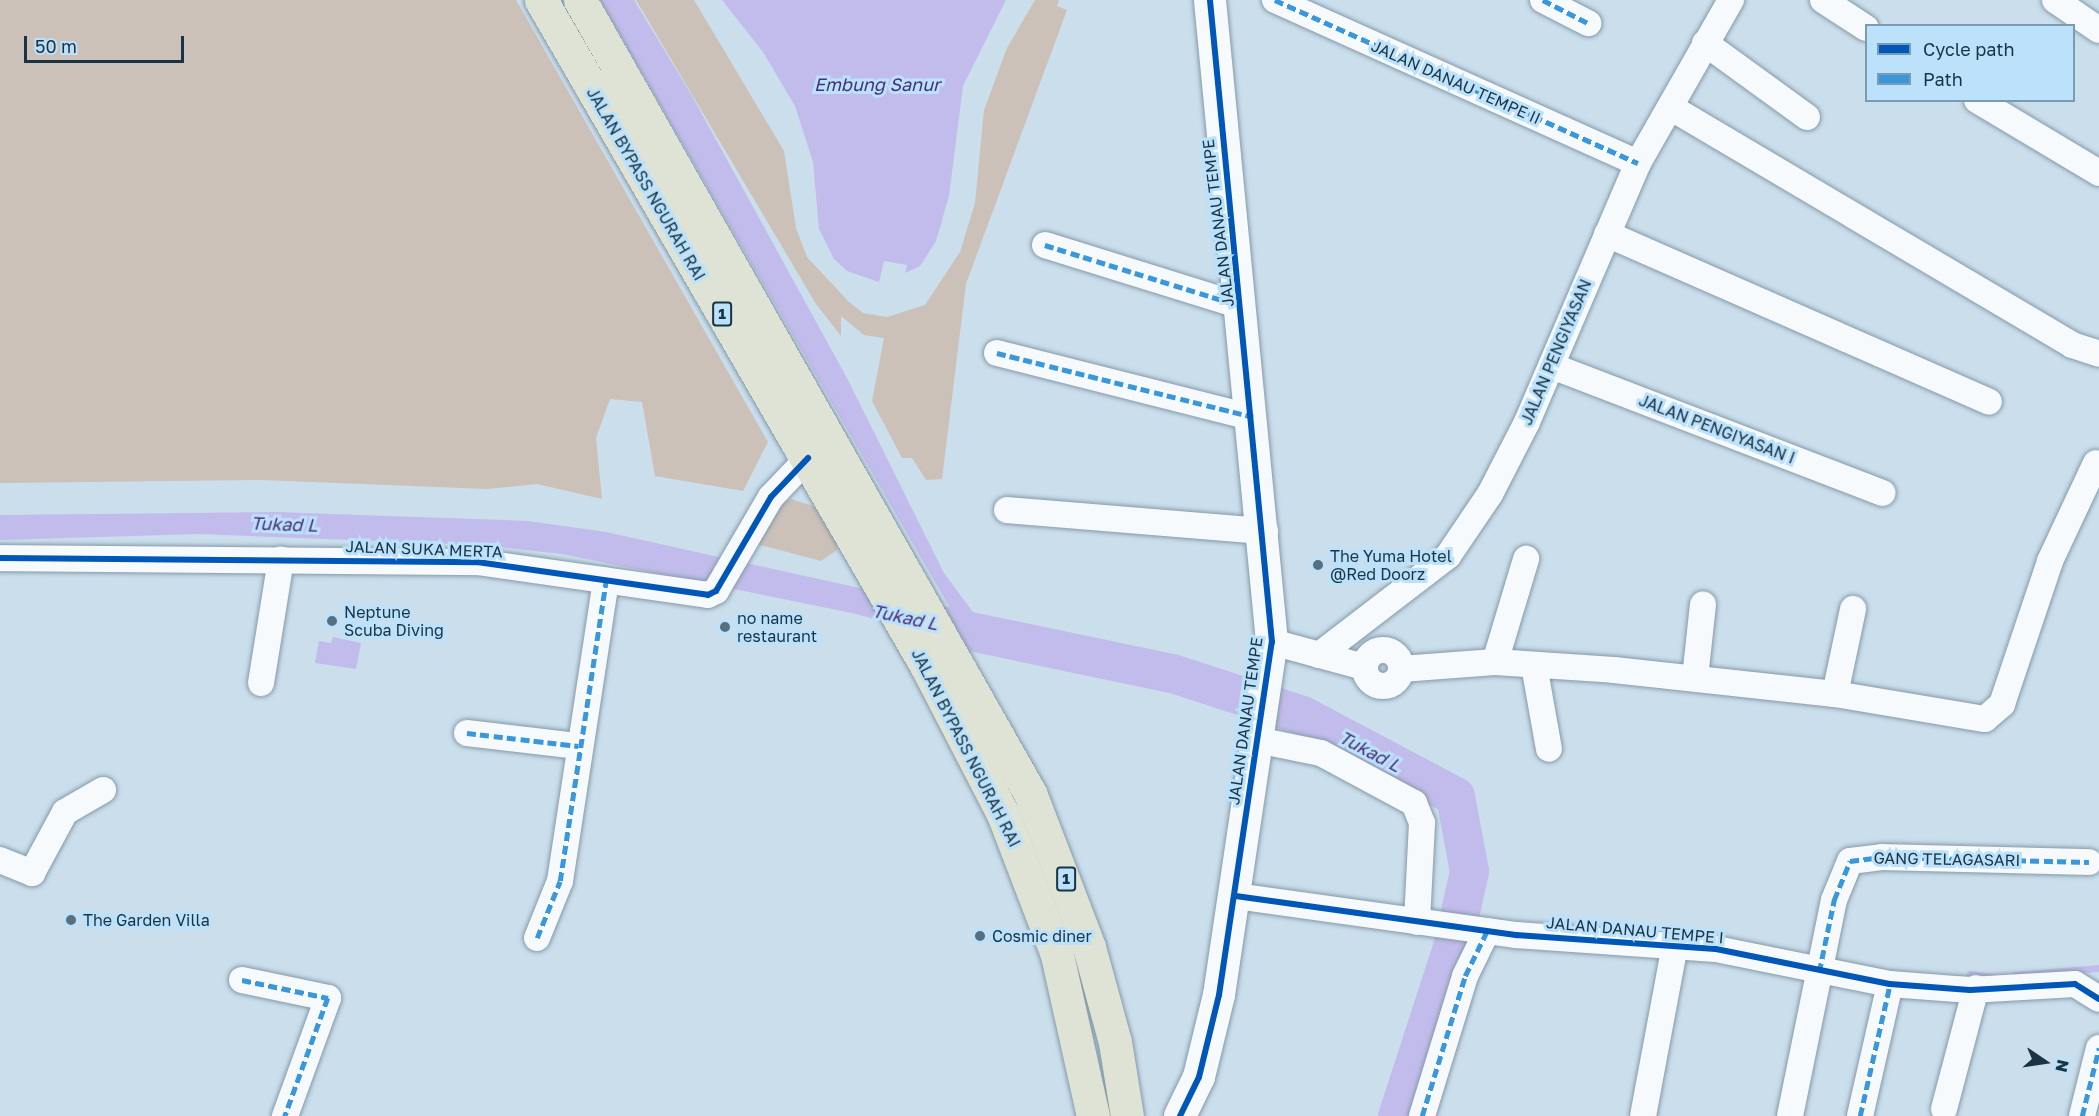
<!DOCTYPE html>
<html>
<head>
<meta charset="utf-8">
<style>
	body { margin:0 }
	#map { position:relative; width:2099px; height:1116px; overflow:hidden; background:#cadeec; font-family:"Golos Text",sans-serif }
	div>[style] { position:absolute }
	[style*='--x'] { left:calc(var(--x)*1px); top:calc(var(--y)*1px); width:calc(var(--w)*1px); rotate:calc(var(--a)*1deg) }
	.green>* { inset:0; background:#ccc1b9 }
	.water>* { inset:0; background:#c2bcec }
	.stream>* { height:7px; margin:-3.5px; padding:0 3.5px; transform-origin:3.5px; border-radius:3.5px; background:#c2bcec }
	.river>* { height:39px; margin:-19.5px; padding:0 19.5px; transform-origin:19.5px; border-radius:19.5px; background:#c2bcec }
	.roads { filter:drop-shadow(0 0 2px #859aa8) drop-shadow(0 0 2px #859aa8) }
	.minor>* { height:26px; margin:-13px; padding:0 13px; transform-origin:13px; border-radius:13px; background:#f7fafc }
	.minor>.ring { margin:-13px; padding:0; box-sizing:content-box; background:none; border:26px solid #f7fafc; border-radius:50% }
	.tertiary>* { height:32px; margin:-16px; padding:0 16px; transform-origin:16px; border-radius:16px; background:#f7fafc }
	.trunk>* { height:33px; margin:-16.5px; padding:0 16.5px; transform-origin:16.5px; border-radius:16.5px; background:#dee3d6 }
	.quiet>* { height:4.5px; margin-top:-2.25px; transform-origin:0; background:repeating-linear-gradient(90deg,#3997db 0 9px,transparent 0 13.5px) }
	.cycleway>* { height:6px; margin:-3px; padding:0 3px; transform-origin:3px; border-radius:3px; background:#0057b8 }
	.dots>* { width:16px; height:16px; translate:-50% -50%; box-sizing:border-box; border:3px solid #bbe1fb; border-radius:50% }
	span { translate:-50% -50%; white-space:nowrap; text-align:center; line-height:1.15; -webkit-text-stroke:6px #bbe1fb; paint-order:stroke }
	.shield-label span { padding:2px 4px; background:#bbe1fb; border:2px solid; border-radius:4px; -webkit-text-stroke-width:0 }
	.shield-label { font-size:15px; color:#193445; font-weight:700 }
	.street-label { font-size:16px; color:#193445 }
	.poi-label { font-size:16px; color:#193445 }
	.left { translate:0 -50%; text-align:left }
	.water-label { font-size:18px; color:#4a3078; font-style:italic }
	.legend { position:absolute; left:1865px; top:24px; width:210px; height:78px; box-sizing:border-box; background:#bbe1fb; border:2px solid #7a9cb2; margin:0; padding:8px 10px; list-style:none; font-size:18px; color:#193445 }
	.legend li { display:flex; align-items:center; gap:12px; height:30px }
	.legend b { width:30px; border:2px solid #7a9cb2 }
	.north { position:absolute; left:2015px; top:1032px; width:60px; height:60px; -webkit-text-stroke:4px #bbe1fb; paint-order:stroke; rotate:103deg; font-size:16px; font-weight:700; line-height:24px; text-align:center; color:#193445 }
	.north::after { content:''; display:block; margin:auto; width:21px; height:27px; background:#193445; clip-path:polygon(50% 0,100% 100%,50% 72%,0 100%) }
	.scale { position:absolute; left:24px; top:36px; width:160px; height:27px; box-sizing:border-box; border:3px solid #193445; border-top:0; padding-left:8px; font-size:18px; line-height:21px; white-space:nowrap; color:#193445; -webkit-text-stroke:4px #bbe1fb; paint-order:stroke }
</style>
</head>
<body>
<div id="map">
	<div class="green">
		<i style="clip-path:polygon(0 0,516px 0,768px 442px,743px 491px,655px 476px,642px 402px,610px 399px,596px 438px,602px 499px,537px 484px,487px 489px,262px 480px,0 483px)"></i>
		<i style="clip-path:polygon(636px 0,694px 0,784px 151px,796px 228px,807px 257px,849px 302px,863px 313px,887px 317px,925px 305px,960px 252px,975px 203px,984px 110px,1007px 48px,1035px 0,1059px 0,1057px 6px,1067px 10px,966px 284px,942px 479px,926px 480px,912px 458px,902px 458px,872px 401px,884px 338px,864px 335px,841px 316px,841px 336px,816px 304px)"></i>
		<i style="clip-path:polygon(791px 499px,819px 508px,839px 541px,837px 550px,821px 561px,752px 543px,776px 508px)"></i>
	</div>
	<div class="water">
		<i style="clip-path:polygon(600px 0,634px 0,692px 96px,847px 378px,944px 573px,978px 619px,982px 629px,972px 645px,852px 613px,562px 554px,480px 545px,199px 534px,0 540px,0 515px,276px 512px,528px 521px,606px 532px,950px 608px)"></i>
		<i style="clip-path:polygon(722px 0,1006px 0,963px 86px,949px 196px,936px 241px,920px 266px,905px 273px,907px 265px,884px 261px,879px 282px,847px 271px,834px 259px,819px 229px,813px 162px,795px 106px,763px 52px)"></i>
		<i style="clip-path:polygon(333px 637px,361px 643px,356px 669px,315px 663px,319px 641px,331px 643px)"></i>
	</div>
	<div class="stream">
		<i style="--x:1970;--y:974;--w:22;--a:8"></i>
		<i style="--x:2015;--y:975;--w:84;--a:-4.8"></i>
	</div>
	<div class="river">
		<i style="--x:927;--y:622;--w:250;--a:11.8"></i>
		<i style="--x:1172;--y:673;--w:137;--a:17.9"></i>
		<i style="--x:1302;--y:715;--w:173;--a:27.9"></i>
		<i style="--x:1455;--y:796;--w:76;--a:79.4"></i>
		<i style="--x:1469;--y:871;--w:78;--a:102.6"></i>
		<i style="--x:1452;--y:947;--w:178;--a:108"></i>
	</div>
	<div class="roads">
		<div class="minor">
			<i style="--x:1275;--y:0;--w:398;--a:24.2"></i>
			<i style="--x:1543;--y:0;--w:51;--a:27.1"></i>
			<i style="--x:1823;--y:0;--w:51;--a:33.1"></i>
			<i style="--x:2055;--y:0;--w:53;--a:34.3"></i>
			<i style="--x:1705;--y:43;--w:126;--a:36"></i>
			<i style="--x:1977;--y:100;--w:142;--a:30.9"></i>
			<i style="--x:1670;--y:107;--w:467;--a:30.6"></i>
			<i style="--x:2072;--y:345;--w:28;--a:18"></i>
			<i style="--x:1607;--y:234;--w:417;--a:23.7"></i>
			<i style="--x:1045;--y:245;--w:205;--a:17.3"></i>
			<i style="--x:997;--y:353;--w:264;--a:14.2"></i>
			<i style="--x:1552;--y:366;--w:354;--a:21"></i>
			<i style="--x:1007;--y:510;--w:259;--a:4.7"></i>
			<i style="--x:0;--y:558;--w:477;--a:0.5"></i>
			<i style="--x:477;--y:562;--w:233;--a:8.1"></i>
			<i style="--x:708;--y:595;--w:9;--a:-27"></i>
			<i style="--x:716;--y:591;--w:109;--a:-59.7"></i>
			<i style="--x:771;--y:497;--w:54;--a:-46.5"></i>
			<i style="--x:1272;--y:642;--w:95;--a:15.2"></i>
			<i class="ring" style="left:1365px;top:650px;width:10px;height:10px"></i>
			<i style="--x:1319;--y:655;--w:163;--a:-37.5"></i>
			<i style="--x:1448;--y:556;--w:75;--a:-55.9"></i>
			<i style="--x:1490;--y:494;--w:81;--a:-62.8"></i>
			<i style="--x:1527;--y:422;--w:282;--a:-66.8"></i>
			<i style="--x:1638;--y:163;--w:188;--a:-60.3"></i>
			<i style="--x:1495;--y:662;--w:108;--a:-73.2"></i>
			<i style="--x:1534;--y:665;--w:85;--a:79.9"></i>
			<i style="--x:1401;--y:669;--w:94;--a:-4.3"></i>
			<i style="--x:1495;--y:662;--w:119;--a:3.8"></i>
			<i style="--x:1614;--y:670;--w:222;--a:6.2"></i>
			<i style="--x:1835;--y:694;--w:152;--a:9.5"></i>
			<i style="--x:1985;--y:719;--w:23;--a:-41"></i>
			<i style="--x:2002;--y:704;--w:151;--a:-71.4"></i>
			<i style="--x:2050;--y:561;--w:108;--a:-64.9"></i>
			<i style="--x:1695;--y:678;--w:74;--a:-83.8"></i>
			<i style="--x:261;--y:683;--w:125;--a:-80.8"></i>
			<i style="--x:1835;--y:694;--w:87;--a:-78"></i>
			<i style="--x:467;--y:733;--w:112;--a:6.7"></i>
			<i style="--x:1257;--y:740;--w:65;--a:11.5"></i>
			<i style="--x:1321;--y:753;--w:106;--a:28.3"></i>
			<i style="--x:1414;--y:803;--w:22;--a:68"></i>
			<i style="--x:1422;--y:823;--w:99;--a:92.9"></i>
			<i style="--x:0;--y:860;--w:35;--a:22"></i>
			<i style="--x:32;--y:873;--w:69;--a:-61.6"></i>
			<i style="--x:65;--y:812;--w:44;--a:-30.1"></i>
			<i style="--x:1235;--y:896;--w:284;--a:7.9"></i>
			<i style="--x:1516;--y:935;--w:200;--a:4"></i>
			<i style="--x:1716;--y:949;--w:177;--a:11.4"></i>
			<i style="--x:1890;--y:984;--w:80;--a:4.3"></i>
			<i style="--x:1970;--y:990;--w:105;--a:-3.3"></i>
			<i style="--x:2075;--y:984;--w:28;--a:32"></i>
			<i style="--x:537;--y:938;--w:61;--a:-68"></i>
			<i style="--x:560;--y:881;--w:304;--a:-81.3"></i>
			<i style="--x:242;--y:980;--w:88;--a:11.8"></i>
			<i style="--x:328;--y:998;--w:126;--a:110"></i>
			<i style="--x:1944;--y:1109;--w:125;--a:-75.2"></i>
			<i style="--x:1422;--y:1116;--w:146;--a:-72.9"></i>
			<i style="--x:1465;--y:976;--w:50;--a:-63.9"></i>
			<i style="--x:1643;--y:1116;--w:174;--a:-79.4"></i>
			<i style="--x:1790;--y:1116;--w:220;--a:-78.5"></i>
			<i style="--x:1834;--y:900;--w:42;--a:-67.7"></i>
			<i style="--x:1850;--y:861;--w:32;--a:-7"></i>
			<i style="--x:1882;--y:857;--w:207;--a:1.4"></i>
			<i style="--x:1860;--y:1116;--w:135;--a:-77.2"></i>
			<i style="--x:2082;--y:1116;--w:70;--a:-76"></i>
		</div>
		<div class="tertiary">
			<i style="--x:1180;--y:1116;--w:43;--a:-64"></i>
			<i style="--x:1199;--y:1077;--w:84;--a:-76.3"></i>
			<i style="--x:1219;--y:995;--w:357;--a:-81.5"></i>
			<i style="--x:1272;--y:642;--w:645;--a:-95.52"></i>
		</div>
		<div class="trunk">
			<i style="--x:541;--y:0;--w:771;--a:59.94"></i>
			<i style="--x:927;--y:667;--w:165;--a:62.7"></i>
			<i style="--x:1003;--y:814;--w:151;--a:69"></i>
			<i style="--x:1057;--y:955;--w:165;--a:77.4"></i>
			<i style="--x:580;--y:0;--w:912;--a:60.43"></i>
			<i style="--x:1030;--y:793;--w:165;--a:69"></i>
			<i style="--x:1089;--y:947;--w:98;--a:74.7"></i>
			<i style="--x:1115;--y:1042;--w:75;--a:80.8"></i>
		</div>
	</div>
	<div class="quiet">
		<i style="--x:1275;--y:0;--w:398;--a:24.2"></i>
		<i style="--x:1543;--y:0;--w:51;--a:27.1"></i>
		<i style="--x:1045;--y:245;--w:205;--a:17.3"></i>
		<i style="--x:997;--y:353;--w:264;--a:14"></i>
		<i style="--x:467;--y:733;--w:112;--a:6.7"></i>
		<i style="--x:537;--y:938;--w:61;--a:-68"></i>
		<i style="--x:560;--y:881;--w:304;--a:-81.3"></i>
		<i style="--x:1819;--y:972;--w:74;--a:-78.2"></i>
		<i style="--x:1834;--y:900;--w:42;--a:-67.7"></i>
		<i style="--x:1850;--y:861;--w:32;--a:-7"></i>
		<i style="--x:1882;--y:857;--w:207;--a:1.4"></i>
		<i style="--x:242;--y:980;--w:88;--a:11.8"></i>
		<i style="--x:328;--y:998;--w:126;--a:110"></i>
		<i style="--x:1422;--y:1116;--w:146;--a:-72.9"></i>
		<i style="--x:1465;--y:976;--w:50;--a:-63.9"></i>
		<i style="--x:1860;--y:1116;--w:135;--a:-77.2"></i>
		<i style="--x:2082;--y:1116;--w:70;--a:-76"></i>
	</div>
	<div class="cycleway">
		<i style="--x:0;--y:558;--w:477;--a:0.5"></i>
		<i style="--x:477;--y:562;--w:233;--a:8.1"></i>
		<i style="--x:708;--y:595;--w:9;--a:-27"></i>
		<i style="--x:716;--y:591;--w:109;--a:-59.7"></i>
		<i style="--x:771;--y:497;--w:54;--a:-46.5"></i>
		<i style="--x:1235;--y:896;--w:284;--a:7.9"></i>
		<i style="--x:1516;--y:935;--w:200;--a:4"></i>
		<i style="--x:1716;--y:949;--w:177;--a:11.4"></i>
		<i style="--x:1890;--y:984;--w:80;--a:4.3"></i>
		<i style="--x:1970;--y:990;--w:105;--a:-3.3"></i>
		<i style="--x:2075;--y:984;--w:28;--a:32"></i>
		<i style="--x:1180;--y:1116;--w:43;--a:-64"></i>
		<i style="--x:1199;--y:1077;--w:84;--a:-76.3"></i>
		<i style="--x:1219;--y:995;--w:357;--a:-81.5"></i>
		<i style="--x:1272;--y:642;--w:645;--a:-95.52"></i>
	</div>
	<div class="dots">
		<i style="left:1318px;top:565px;background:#57707f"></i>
		<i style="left:332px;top:621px;background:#57707f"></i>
		<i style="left:725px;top:627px;background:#57707f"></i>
		<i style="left:71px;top:920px;background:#57707f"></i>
		<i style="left:980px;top:936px;background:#57707f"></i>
	</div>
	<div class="shield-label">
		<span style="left:722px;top:314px">1</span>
		<span style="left:1066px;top:879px">1</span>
	</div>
	<div class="street-label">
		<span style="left:1456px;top:82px;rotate:24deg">JALAN DANAU TEMPE II</span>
		<span style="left:646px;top:184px;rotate:60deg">JALAN BYPASS NGURAH RAI</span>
		<span style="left:1218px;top:223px;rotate:-97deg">JALAN DANAU TEMPE</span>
		<span style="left:1556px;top:352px;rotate:-67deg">JALAN PENGIYASAN</span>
		<span style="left:1717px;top:429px;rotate:21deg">JALAN PENGIYASAN I</span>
		<span style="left:424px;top:549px;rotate:2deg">JALAN SUKA MERTA</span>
		<span style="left:1245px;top:721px;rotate:-82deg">JALAN DANAU TEMPE</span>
		<span style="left:966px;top:748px;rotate:63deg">JALAN BYPASS NGURAH RAI</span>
		<span style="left:1947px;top:859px;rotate:1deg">GANG TELAGASARI</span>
		<span style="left:1635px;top:930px;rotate:5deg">JALAN DANAU TEMPE I</span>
	</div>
	<div class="poi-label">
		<span class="left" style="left:1330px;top:565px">The Yuma Hotel<br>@Red Doorz</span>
		<span class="left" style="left:344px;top:621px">Neptune<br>Scuba Diving</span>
		<span class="left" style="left:737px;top:627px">no name<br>restaurant</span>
		<span class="left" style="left:83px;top:920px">The Garden Villa</span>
		<span class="left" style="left:992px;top:936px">Cosmic diner</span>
	</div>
	<div class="water-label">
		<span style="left:877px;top:84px">Embung Sanur</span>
		<span style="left:284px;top:524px;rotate:2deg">Tukad L</span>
		<span style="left:905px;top:617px;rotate:12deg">Tukad L</span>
		<span style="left:1370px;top:751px;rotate:28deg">Tukad L</span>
	</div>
	<ul class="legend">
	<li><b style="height:8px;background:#0057b8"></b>Cycle path</li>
	<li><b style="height:8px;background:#3997db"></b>Path</li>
	</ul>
	<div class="north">N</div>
	<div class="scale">50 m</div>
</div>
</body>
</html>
